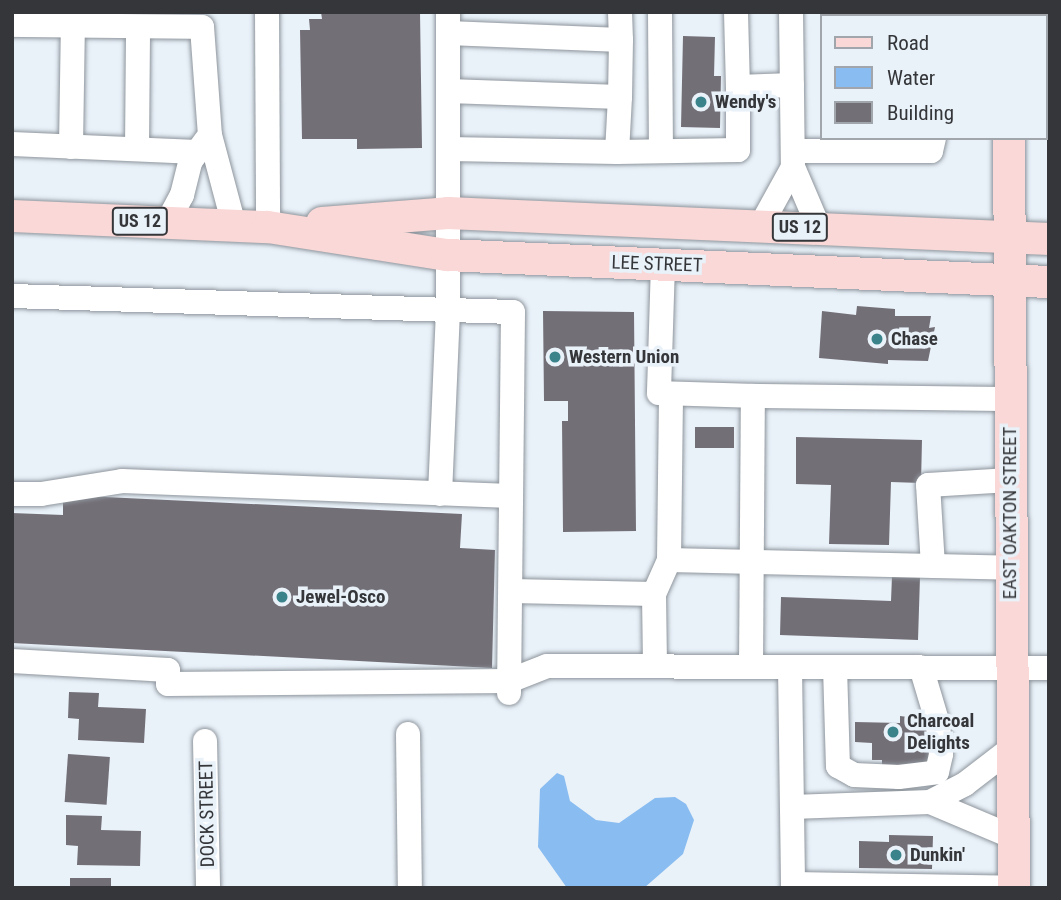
<!DOCTYPE html>
<html>
<head>
<meta charset="utf-8">
<style>
	body { margin:0 }
	#map { position:relative; width:1061px; height:900px; overflow:hidden; background:#e9f1f9; font-family:"Roboto Condensed",sans-serif }
	div>[style] { position:absolute }
	[style*='--x'] { left:calc(var(--x)*1px); top:calc(var(--y)*1px); width:calc(var(--w)*1px); rotate:calc(var(--a)*1deg) }
	.water>* { inset:0; background:#89bcf0 }
	.building>* { inset:0; background:#736f77; transform-origin:0 0 }
	.roads { filter:drop-shadow(0 0 2px #8e959c) drop-shadow(0 0 2px #8e959c) }
	.minor>* { height:24px; margin:-12px; padding:0 12px; transform-origin:12px; border-radius:12px; background:#fff }
	.major>* { height:32px; margin:-16px; padding:0 16px; transform-origin:16px; border-radius:16px; background:#f9d8d7 }
	.dots>* { width:19px; height:19px; translate:-50% -50%; box-sizing:border-box; border:4px solid #e9f1f9; border-radius:50% }
	span { translate:-50% -50%; white-space:nowrap; text-align:center; line-height:1.15; -webkit-text-stroke:7px #e9f1f9; paint-order:stroke }
	.shield-label span { padding:2px 5px; background:#e9f1f9; border:2px solid; border-radius:5px; -webkit-text-stroke-width:0 }
	.shield-label { font-size:18px; color:#343639; font-weight:700 }
	.poi-label { font-size:19px; color:#343639; font-weight:700 }
	.left { translate:0 -50%; text-align:left }
	.street-label { font-size:19px; color:#343639 }
	.frame { position:absolute; inset:0; border:14px solid #343639; pointer-events:none }
	.legend { position:absolute; left:820px; top:14px; width:228px; height:126px; box-sizing:border-box; background:#e9f1f9; border:2px solid #a1a6ac; margin:0; padding:9px 12px; list-style:none; font-size:21px; color:#343639 }
	.legend li { display:flex; align-items:center; gap:14px; height:35px }
	.legend b { width:35px; border:2px solid #a1a6ac }
</style>
</head>
<body>
<div id="map">
	<div class="water">
		<i style="clip-path:polygon(557px 773px,564px 776px,570px 801px,596px 820px,619px 823px,655px 798px,675px 797px,686px 804px,694px 820px,683px 854px,644px 888px,567px 888px,538px 847px,540px 789px)"></i>
	</div>
	<div class="building">
		<i style="clip-path:polygon(321px 12px,420px 12px,422px 148px,357px 149px,357px 139px,302px 139px,300px 30px,310px 30px,309px 19px,322px 19px)"></i>
		<i style="left:833px;top:12px;width:71px;height:4px"></i>
		<i style="clip-path:polygon(683px 36px,715px 37px,714px 76px,721px 76px,720px 128px,681px 127px)"></i>
		<i style="clip-path:polygon(857px 306px,895px 309px,895px 316px,931px 316px,929px 328px,935px 327px,928px 361px,888px 360px,888px 364px,819px 358px,822px 311px,856px 315px)"></i>
		<i style="clip-path:polygon(543px 311px,634px 312px,636px 531px,563px 532px,562px 421px,568px 421px,568px 401px,544px 401px)"></i>
		<i style="left:695px;top:427px;width:39px;height:21px"></i>
		<i style="clip-path:polygon(796px 437px,922px 440px,921px 483px,891px 482px,889px 545px,829px 544px,831px 485px,796px 484px)"></i>
		<i style="clip-path:polygon(63px 495px,462px 514px,460px 548px,495px 550px,492px 668px,12px 643px,12px 513px,63px 515px)"></i>
		<i style="clip-path:polygon(892px 576px,920px 577px,918px 640px,780px 635px,781px 597px,891px 601px)"></i>
		<i style="clip-path:polygon(69px 692px,99px 693px,98px 707px,146px 709px,144px 743px,78px 740px,79px 719px,68px 718px)"></i>
		<i style="clip-path:polygon(900px 716px,931px 720px,930px 768px,882px 768px,882px 760px,872px 760px,872px 743px,855px 742px,855px 722px,900px 723px)"></i>
		<i style="left:68px;top:754px;width:42px;height:48px;rotate:4deg"></i>
		<i style="clip-path:polygon(66px 815px,102px 816px,101px 830px,141px 831px,140px 866px,77px 865px,78px 846px,66px 845px)"></i>
		<i style="clip-path:polygon(889px 835px,933px 836px,932px 869px,859px 868px,859px 841px,889px 842px)"></i>
		<i style="left:70px;top:878px;width:41px;height:10px"></i>
	</div>
	<div class="roads">
		<div class="minor">
			<i style="--x:267;--y:12;--w:215;--a:89.7"></i>
			<i style="--x:620;--y:12;--w:28;--a:88"></i>
			<i style="--x:660;--y:12;--w:139;--a:89.6"></i>
			<i style="--x:736;--y:12;--w:75;--a:88.5"></i>
			<i style="--x:791;--y:12;--w:155;--a:89.3"></i>
			<i style="--x:938;--y:16;--w:4;--a:-90"></i>
			<i style="--x:12;--y:25;--w:190;--a:0.6"></i>
			<i style="--x:202;--y:27;--w:108;--a:85.8"></i>
			<i style="--x:210;--y:135;--w:93;--a:75.1"></i>
			<i style="--x:448;--y:33;--w:173;--a:2.3"></i>
			<i style="--x:621;--y:40;--w:57;--a:91"></i>
			<i style="--x:448;--y:91;--w:172;--a:2"></i>
			<i style="--x:620;--y:97;--w:55;--a:93.1"></i>
			<i style="--x:617;--y:152;--w:169;--a:-179"></i>
			<i style="--x:1045;--y:111;--w:4;--a:0"></i>
			<i style="--x:12;--y:144;--w:185;--a:2.5"></i>
			<i style="--x:71;--y:147;--w:121;--a:-89.1"></i>
			<i style="--x:137;--y:149;--w:122;--a:-89.5"></i>
			<i style="--x:793;--y:151;--w:138;--a:0"></i>
			<i style="--x:931;--y:151;--w:13;--a:-77"></i>
			<i style="--x:617;--y:152;--w:121;--a:-0.9"></i>
			<i style="--x:738;--y:150;--w:63;--a:-90"></i>
			<i style="--x:738;--y:87;--w:54;--a:-2.1"></i>
			<i style="--x:167;--y:223;--w:32;--a:-62"></i>
			<i style="--x:182;--y:195;--w:34;--a:-76"></i>
			<i style="--x:190;--y:162;--w:26;--a:-54"></i>
			<i style="--x:761;--y:225;--w:66;--a:-61.1"></i>
			<i style="--x:793;--y:167;--w:66;--a:66.9"></i>
			<i style="--x:663;--y:264;--w:129;--a:91.8"></i>
			<i style="--x:659;--y:393;--w:94;--a:1.8"></i>
			<i style="--x:12;--y:296;--w:501;--a:1.83"></i>
			<i style="--x:513;--y:312;--w:381;--a:90.6"></i>
			<i style="--x:12;--y:494;--w:29;--a:0"></i>
			<i style="--x:41;--y:494;--w:82;--a:-9.1"></i>
			<i style="--x:122;--y:481;--w:389;--a:2.2"></i>
			<i style="--x:440;--y:494;--w:184;--a:-87.5"></i>
			<i style="--x:448;--y:310;--w:298;--a:-90"></i>
			<i style="--x:669;--y:560;--w:166;--a:-89.3"></i>
			<i style="--x:933;--y:566;--w:81;--a:-93.5"></i>
			<i style="--x:928;--y:485;--w:82;--a:-3.5"></i>
			<i style="--x:511;--y:591;--w:143;--a:1.2"></i>
			<i style="--x:654;--y:594;--w:72;--a:89.2"></i>
			<i style="--x:654;--y:594;--w:37;--a:-66"></i>
			<i style="--x:669;--y:560;--w:342;--a:1.3"></i>
			<i style="--x:12;--y:661;--w:156;--a:3.3"></i>
			<i style="--x:168;--y:670;--w:14;--a:90"></i>
			<i style="--x:168;--y:684;--w:341;--a:-0.5"></i>
			<i style="--x:509;--y:681;--w:41;--a:-21.5"></i>
			<i style="--x:547;--y:666;--w:502;--a:0.23"></i>
			<i style="--x:751;--y:667;--w:271;--a:-89.6"></i>
			<i style="--x:753;--y:396;--w:257;--a:0.7"></i>
			<i style="--x:790;--y:667;--w:221;--a:89.2"></i>
			<i style="--x:835;--y:667;--w:99;--a:88.3"></i>
			<i style="--x:838;--y:766;--w:18;--a:29"></i>
			<i style="--x:854;--y:775;--w:45;--a:2.5"></i>
			<i style="--x:899;--y:777;--w:38;--a:-7"></i>
			<i style="--x:937;--y:772;--w:18;--a:-77"></i>
			<i style="--x:941;--y:754;--w:30;--a:-96"></i>
			<i style="--x:938;--y:724;--w:59;--a:-106.6"></i>
			<i style="--x:408;--y:734;--w:154;--a:89.3"></i>
			<i style="--x:205;--y:741;--w:147;--a:88.8"></i>
			<i style="--x:930;--y:802;--w:90;--a:22.9"></i>
			<i style="--x:792;--y:807;--w:138;--a:-2.1"></i>
			<i style="--x:930;--y:802;--w:39;--a:-27"></i>
			<i style="--x:965;--y:784;--w:59;--a:-37.5"></i>
			<i style="--x:793;--y:884;--w:221;--a:1"></i>
		</div>
		<div class="major">
			<i style="--x:1009;--y:12;--w:4;--a:90"></i>
			<i style="--x:1009;--y:138;--w:750;--a:89.62"></i>
			<i style="--x:12;--y:216;--w:256;--a:2.5"></i>
			<i style="--x:268;--y:227;--w:181;--a:8.9"></i>
			<i style="--x:447;--y:255;--w:603;--a:2.57"></i>
			<i style="--x:322;--y:223;--w:126;--a:-4.5"></i>
			<i style="--x:448;--y:213;--w:602;--a:2.48"></i>
		</div>
	</div>
	<div class="dots">
		<i style="left:701px;top:102px;background:#3b838b"></i>
		<i style="left:877px;top:339px;background:#3b838b"></i>
		<i style="left:555px;top:357px;background:#3b838b"></i>
		<i style="left:282px;top:597px;background:#3b838b"></i>
		<i style="left:893px;top:732px;background:#3b838b"></i>
		<i style="left:896px;top:855px;background:#3b838b"></i>
	</div>
	<div class="shield-label">
		<span style="left:140px;top:221px">US 12</span>
		<span style="left:800px;top:227px">US 12</span>
	</div>
	<div class="poi-label">
		<span class="left" style="left:715px;top:102px">Wendy's</span>
		<span class="left" style="left:891px;top:339px">Chase</span>
		<span class="left" style="left:569px;top:357px">Western Union</span>
		<span class="left" style="left:296px;top:597px">Jewel-Osco</span>
		<span class="left" style="left:907px;top:732px">Charcoal<br>Delights</span>
		<span class="left" style="left:910px;top:855px">Dunkin'</span>
	</div>
	<div class="street-label">
		<span style="left:657px;top:264px;rotate:2deg">LEE STREET</span>
		<span style="left:1010px;top:513px;rotate:-90deg">EAST OAKTON STREET</span>
		<span style="left:207px;top:814px;rotate:-91deg">DOCK STREET</span>
	</div>
	<div class="frame"></div>
	<ul class="legend">
	<li><b style="height:9px;background:#f9d8d7"></b>Road</li>
	<li><b style="height:19px;background:#89bcf0"></b>Water</li>
	<li><b style="height:19px;background:#736f77"></b>Building</li>
	</ul>
</div>
</body>
</html>
